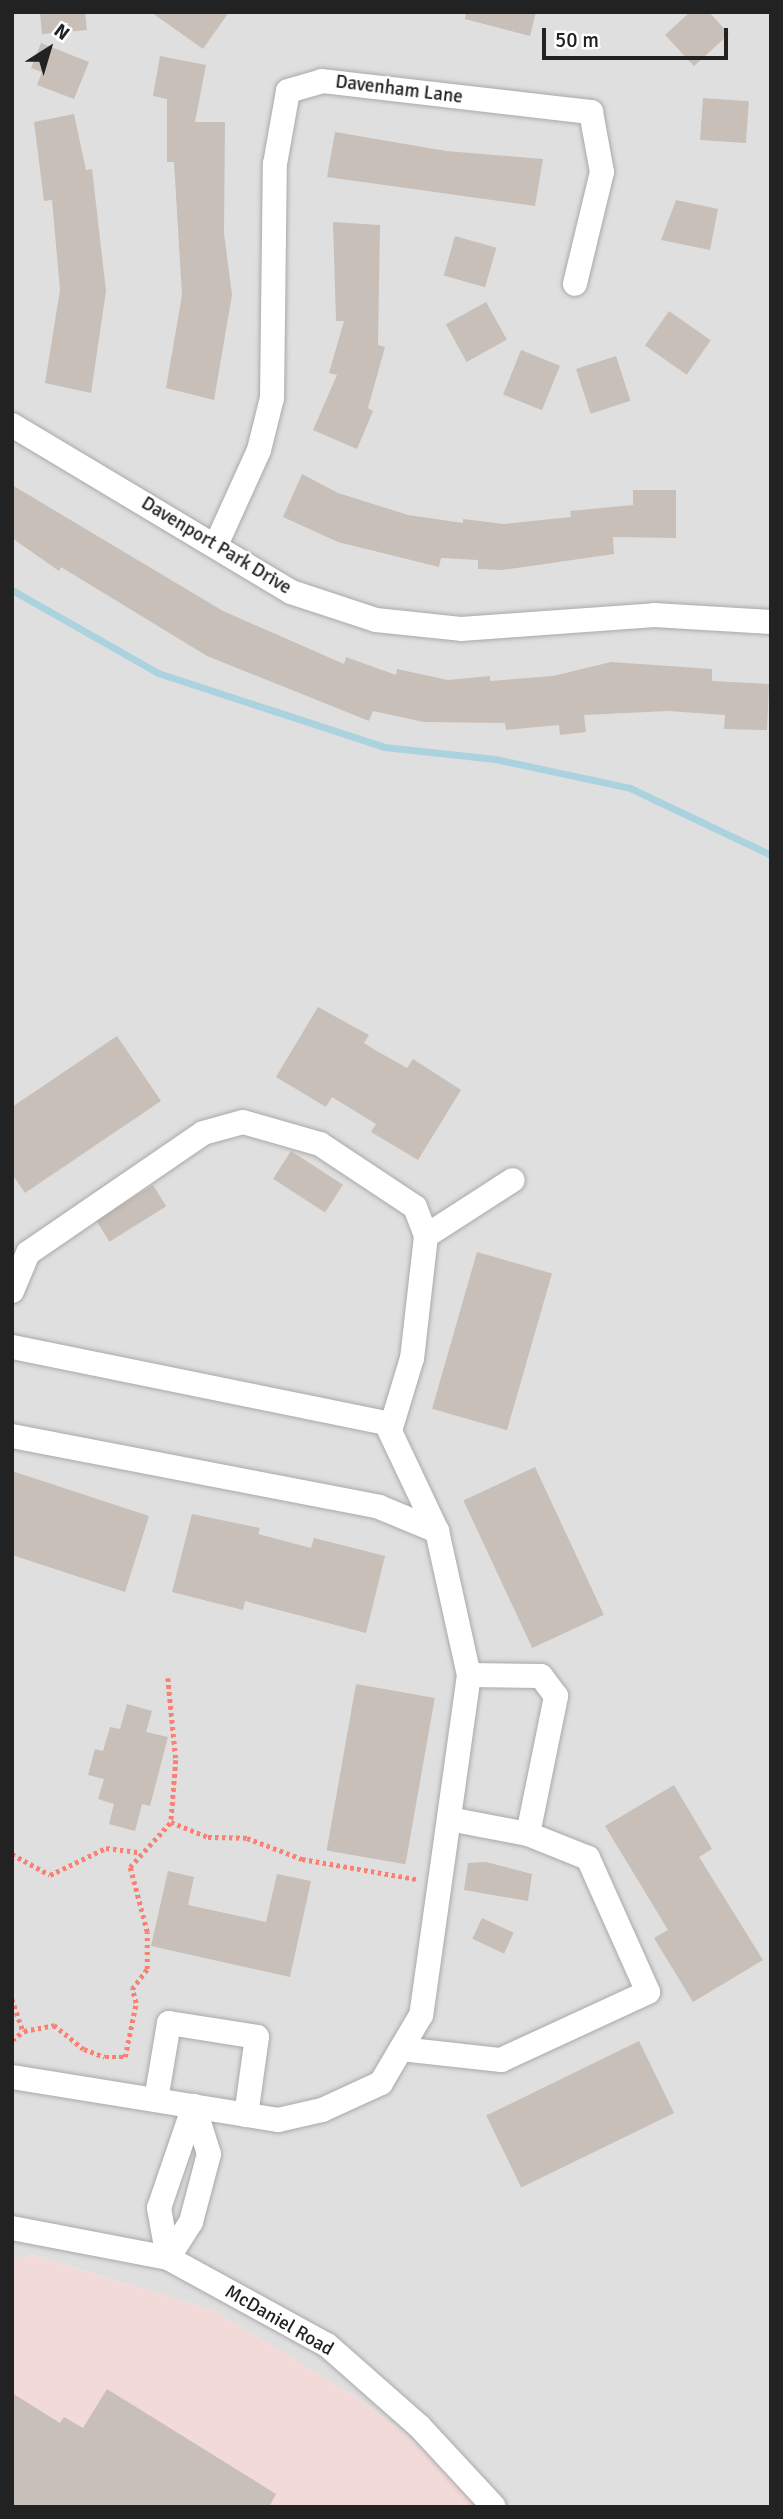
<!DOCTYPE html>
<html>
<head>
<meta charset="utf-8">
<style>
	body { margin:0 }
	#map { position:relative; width:783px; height:2519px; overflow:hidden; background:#f2efe9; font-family:Signika,sans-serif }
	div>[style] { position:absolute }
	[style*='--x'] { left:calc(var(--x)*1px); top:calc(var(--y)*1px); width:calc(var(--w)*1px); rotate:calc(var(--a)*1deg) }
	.residential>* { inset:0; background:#e0dfdf }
	.commercial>* { inset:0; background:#f2dad9 }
	.stream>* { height:7px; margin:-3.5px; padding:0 3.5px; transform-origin:3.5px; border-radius:3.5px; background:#aad3df }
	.building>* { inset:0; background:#c7bfb8; transform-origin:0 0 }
	.path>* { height:4.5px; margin-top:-2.25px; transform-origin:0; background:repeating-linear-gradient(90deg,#fa8072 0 3.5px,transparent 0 7px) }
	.roads { filter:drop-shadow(0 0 2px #a9a9a9) drop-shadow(0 0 2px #a9a9a9) }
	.minor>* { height:24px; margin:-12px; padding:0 12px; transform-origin:12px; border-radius:12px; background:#fff }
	span { translate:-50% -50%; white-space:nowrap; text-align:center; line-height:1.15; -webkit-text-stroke:5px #fff; paint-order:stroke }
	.street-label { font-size:19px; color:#222 }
	.frame { position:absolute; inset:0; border:14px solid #222; pointer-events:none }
	.north { position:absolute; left:14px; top:14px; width:70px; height:70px; -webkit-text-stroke:5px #fff; paint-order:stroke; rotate:37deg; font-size:19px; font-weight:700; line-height:28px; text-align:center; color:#222 }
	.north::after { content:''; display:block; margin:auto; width:24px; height:32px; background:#222; clip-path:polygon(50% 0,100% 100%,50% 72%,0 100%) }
	.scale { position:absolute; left:542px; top:28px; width:186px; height:32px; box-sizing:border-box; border:4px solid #222; border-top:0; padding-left:9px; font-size:21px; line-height:24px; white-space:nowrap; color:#222; -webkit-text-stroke:5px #fff; paint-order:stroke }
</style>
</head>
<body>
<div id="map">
	<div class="residential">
		<i style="clip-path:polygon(12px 12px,771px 12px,771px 2507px,497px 2507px,367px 2404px,215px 2311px,34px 2255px,12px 2259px)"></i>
	</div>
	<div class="commercial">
		<i style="clip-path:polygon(33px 2255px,215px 2311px,367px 2404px,497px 2507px,12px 2507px,12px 2259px)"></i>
	</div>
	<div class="stream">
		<i style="--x:12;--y:590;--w:168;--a:29.6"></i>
		<i style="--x:158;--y:673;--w:238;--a:18.1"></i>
		<i style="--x:384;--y:747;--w:112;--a:6.2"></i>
		<i style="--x:495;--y:759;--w:138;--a:12.1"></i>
		<i style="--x:630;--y:788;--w:156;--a:25.4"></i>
	</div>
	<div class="building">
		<i style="clip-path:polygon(40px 12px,85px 12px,87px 30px,42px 34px)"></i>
		<i style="clip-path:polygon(151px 12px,229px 12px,203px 49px)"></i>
		<i style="clip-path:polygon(466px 12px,536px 12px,530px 36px,465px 19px)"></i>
		<i style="clip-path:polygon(690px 12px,709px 12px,729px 34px,694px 66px,665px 35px)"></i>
		<i style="clip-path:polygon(41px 43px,89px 62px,74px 99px,37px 85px,42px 72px,31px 68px)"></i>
		<i style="clip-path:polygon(160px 56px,206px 65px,195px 122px,225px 122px,224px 233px,232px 295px,214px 400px,166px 388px,182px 295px,174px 162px,167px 162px,167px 99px,153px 96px)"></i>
		<i style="left:703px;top:98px;width:46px;height:42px;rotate:4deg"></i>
		<i style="clip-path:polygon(74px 114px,86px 170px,92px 169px,106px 291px,91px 393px,45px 383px,60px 290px,52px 200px,44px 201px,34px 122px)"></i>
		<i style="clip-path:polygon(335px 132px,446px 151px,543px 159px,535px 206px,327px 177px)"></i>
		<i style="clip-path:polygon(676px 200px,718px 209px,710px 250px,661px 240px)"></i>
		<i style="clip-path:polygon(333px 222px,380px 225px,378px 345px,385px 347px,368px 408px,373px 411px,357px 449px,313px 430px,337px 375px,329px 373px,344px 321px,336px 321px)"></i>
		<i style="left:455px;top:236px;width:43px;height:41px;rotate:16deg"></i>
		<i style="left:486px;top:302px;width:43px;height:46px;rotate:61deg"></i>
		<i style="left:669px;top:311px;width:51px;height:42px;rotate:35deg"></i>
		<i style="left:521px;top:350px;width:42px;height:48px;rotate:22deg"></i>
		<i style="left:616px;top:356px;width:47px;height:42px;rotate:72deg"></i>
		<i style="clip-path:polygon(302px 474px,338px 493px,408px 515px,463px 523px,463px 519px,504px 524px,571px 517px,570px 511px,633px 505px,633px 490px,676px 490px,676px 538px,613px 537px,614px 554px,502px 570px,478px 569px,478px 560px,441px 558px,439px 567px,338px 542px,283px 517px)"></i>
		<i style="clip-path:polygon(12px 485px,223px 611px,344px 664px,346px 657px,396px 675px,397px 669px,448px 680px,490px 676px,490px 681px,553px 676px,611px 662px,712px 669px,712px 681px,769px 684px,767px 730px,724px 729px,725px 715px,668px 711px,584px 715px,586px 732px,560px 735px,559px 725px,506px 730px,505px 723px,424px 722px,373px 711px,369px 721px,207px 656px,61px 567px,59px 571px,12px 538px)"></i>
		<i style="clip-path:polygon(318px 1007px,369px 1035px,364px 1043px,375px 1050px,407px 1068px,413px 1059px,461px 1090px,418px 1160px,371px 1132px,376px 1124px,332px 1097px,326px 1107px,276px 1077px)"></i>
		<i style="clip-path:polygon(117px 1036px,161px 1101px,25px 1193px,12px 1174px,12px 1107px)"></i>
		<i style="left:291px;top:1151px;width:62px;height:33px;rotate:33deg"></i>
		<i style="left:153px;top:1185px;width:25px;height:67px;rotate:58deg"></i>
		<i style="left:477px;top:1252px;width:78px;height:163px;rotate:16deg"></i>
		<i style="left:535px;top:1467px;width:163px;height:79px;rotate:65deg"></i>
		<i style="clip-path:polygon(12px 1471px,149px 1516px,125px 1592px,12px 1555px)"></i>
		<i style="clip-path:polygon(192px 1514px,260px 1528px,258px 1534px,311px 1548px,314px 1538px,385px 1556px,366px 1633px,245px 1601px,243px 1610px,172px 1592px)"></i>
		<i style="left:356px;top:1684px;width:80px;height:169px;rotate:10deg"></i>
		<i style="clip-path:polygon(127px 1704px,152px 1711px,146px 1732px,168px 1737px,150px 1806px,142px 1804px,135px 1831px,109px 1824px,114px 1804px,98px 1799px,104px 1779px,88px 1775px,95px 1749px,103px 1751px,110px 1727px,120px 1729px)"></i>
		<i style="clip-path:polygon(674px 1785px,712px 1849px,699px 1857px,763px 1960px,693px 2002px,654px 1938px,668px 1930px,605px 1826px)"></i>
		<i style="clip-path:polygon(486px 1862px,532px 1874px,528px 1901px,464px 1890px,468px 1863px)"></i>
		<i style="clip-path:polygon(168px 1871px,194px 1877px,188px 1905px,266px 1922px,277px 1874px,311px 1881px,290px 1977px,151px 1946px)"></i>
		<i style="left:482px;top:1918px;width:35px;height:23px;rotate:25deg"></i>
		<i style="left:639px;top:2041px;width:80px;height:170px;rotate:64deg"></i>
		<i style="clip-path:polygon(107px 2389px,276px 2494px,269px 2507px,12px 2507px,12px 2393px,60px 2423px,64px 2417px,83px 2428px)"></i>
	</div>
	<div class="path">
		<i style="--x:168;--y:1678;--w:82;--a:84.4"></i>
		<i style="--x:176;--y:1760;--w:62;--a:94.6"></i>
		<i style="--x:12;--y:1854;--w:43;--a:28.9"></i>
		<i style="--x:50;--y:1875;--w:62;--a:-25.7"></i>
		<i style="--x:106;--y:1848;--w:32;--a:7"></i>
		<i style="--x:12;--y:1999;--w:34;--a:71"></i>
		<i style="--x:12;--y:2040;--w:15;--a:-37"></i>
		<i style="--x:24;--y:2031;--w:31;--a:-11"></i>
		<i style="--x:54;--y:2025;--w:38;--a:39"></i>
		<i style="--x:84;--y:2049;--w:22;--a:21"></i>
		<i style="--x:105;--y:2057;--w:20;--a:0"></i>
		<i style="--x:125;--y:2057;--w:55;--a:-78.5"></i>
		<i style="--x:136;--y:2003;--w:15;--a:-106"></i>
		<i style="--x:132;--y:1989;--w:25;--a:-53"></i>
		<i style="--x:147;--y:1969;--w:37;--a:-90"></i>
		<i style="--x:147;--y:1932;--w:67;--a:-104.7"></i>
		<i style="--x:130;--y:1867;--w:61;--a:-47.7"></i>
		<i style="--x:171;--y:1822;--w:40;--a:22"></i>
		<i style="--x:208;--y:1837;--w:39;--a:1"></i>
		<i style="--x:247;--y:1838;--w:59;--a:20.9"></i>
		<i style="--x:302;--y:1859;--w:116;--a:10"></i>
	</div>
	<div class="roads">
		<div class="minor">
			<i style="--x:12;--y:425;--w:325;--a:30.9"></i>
			<i style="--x:291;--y:592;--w:89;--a:18.2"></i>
			<i style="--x:376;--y:620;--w:85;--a:6"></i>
			<i style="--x:461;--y:629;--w:194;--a:-4.1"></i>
			<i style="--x:654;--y:615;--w:117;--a:3.4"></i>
			<i style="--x:216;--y:545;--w:104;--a:-65.6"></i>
			<i style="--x:259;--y:450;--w:54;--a:-76"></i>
			<i style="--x:272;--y:398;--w:234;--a:-89.3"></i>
			<i style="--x:275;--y:164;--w:74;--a:-79.9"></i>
			<i style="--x:288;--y:91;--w:35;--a:-16"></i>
			<i style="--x:322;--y:81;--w:271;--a:6.6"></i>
			<i style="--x:591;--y:112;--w:61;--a:79.6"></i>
			<i style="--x:602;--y:172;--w:115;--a:103.6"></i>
			<i style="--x:426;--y:1236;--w:103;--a:-32.8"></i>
			<i style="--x:12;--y:1291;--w:41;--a:-67.2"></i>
			<i style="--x:28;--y:1253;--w:212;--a:-34.4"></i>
			<i style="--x:203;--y:1133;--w:41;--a:-15.4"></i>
			<i style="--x:243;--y:1122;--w:80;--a:15.9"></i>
			<i style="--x:320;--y:1144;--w:114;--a:33.6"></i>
			<i style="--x:415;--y:1207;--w:31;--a:69"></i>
			<i style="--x:426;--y:1236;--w:123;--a:96.5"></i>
			<i style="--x:412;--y:1358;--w:76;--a:106.8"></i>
			<i style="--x:12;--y:1347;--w:382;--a:11.5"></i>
			<i style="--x:386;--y:1423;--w:119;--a:64.7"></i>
			<i style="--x:437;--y:1531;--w:148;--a:77.5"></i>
			<i style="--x:469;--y:1675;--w:343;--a:98"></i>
			<i style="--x:421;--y:2015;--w:79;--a:120.5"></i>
			<i style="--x:381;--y:2083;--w:65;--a:155.4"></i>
			<i style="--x:322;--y:2110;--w:45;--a:167.2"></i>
			<i style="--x:278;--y:2120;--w:269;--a:-170.8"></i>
			<i style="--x:12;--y:1436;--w:374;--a:10.9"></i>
			<i style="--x:379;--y:1507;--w:63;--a:22.5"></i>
			<i style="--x:449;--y:1819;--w:80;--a:10.8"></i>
			<i style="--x:528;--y:1834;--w:141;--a:-78.5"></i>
			<i style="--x:556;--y:1696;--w:25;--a:-127"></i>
			<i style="--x:541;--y:1676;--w:72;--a:-179.2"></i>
			<i style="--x:401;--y:2049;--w:101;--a:6.3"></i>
			<i style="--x:501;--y:2060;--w:162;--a:-24.8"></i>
			<i style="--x:648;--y:1992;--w:147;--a:-114.1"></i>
			<i style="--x:588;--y:1858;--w:65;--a:-158.2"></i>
			<i style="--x:156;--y:2100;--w:78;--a:-80.4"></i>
			<i style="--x:169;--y:2023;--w:89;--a:9"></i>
			<i style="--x:257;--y:2037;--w:79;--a:98"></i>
			<i style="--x:12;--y:2228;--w:159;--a:10.9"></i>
			<i style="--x:168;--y:2258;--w:181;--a:28.7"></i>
			<i style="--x:327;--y:2345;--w:123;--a:41.4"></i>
			<i style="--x:419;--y:2426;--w:110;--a:47.2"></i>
			<i style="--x:168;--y:2258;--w:43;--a:-57.4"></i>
			<i style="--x:191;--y:2222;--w:70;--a:-75.2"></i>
			<i style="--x:209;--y:2154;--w:50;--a:-107.4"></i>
			<i style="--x:168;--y:2258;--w:51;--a:-100.2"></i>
			<i style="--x:159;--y:2208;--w:108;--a:-71.1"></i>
		</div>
	</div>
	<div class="street-label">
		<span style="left:399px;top:90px;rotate:7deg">Davenham Lane</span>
		<span style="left:216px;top:546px;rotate:31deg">Davenport Park Drive</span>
		<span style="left:279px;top:2321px;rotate:30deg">McDaniel Road</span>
	</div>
	<div class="frame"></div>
	<div class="north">N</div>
	<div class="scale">50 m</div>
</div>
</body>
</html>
